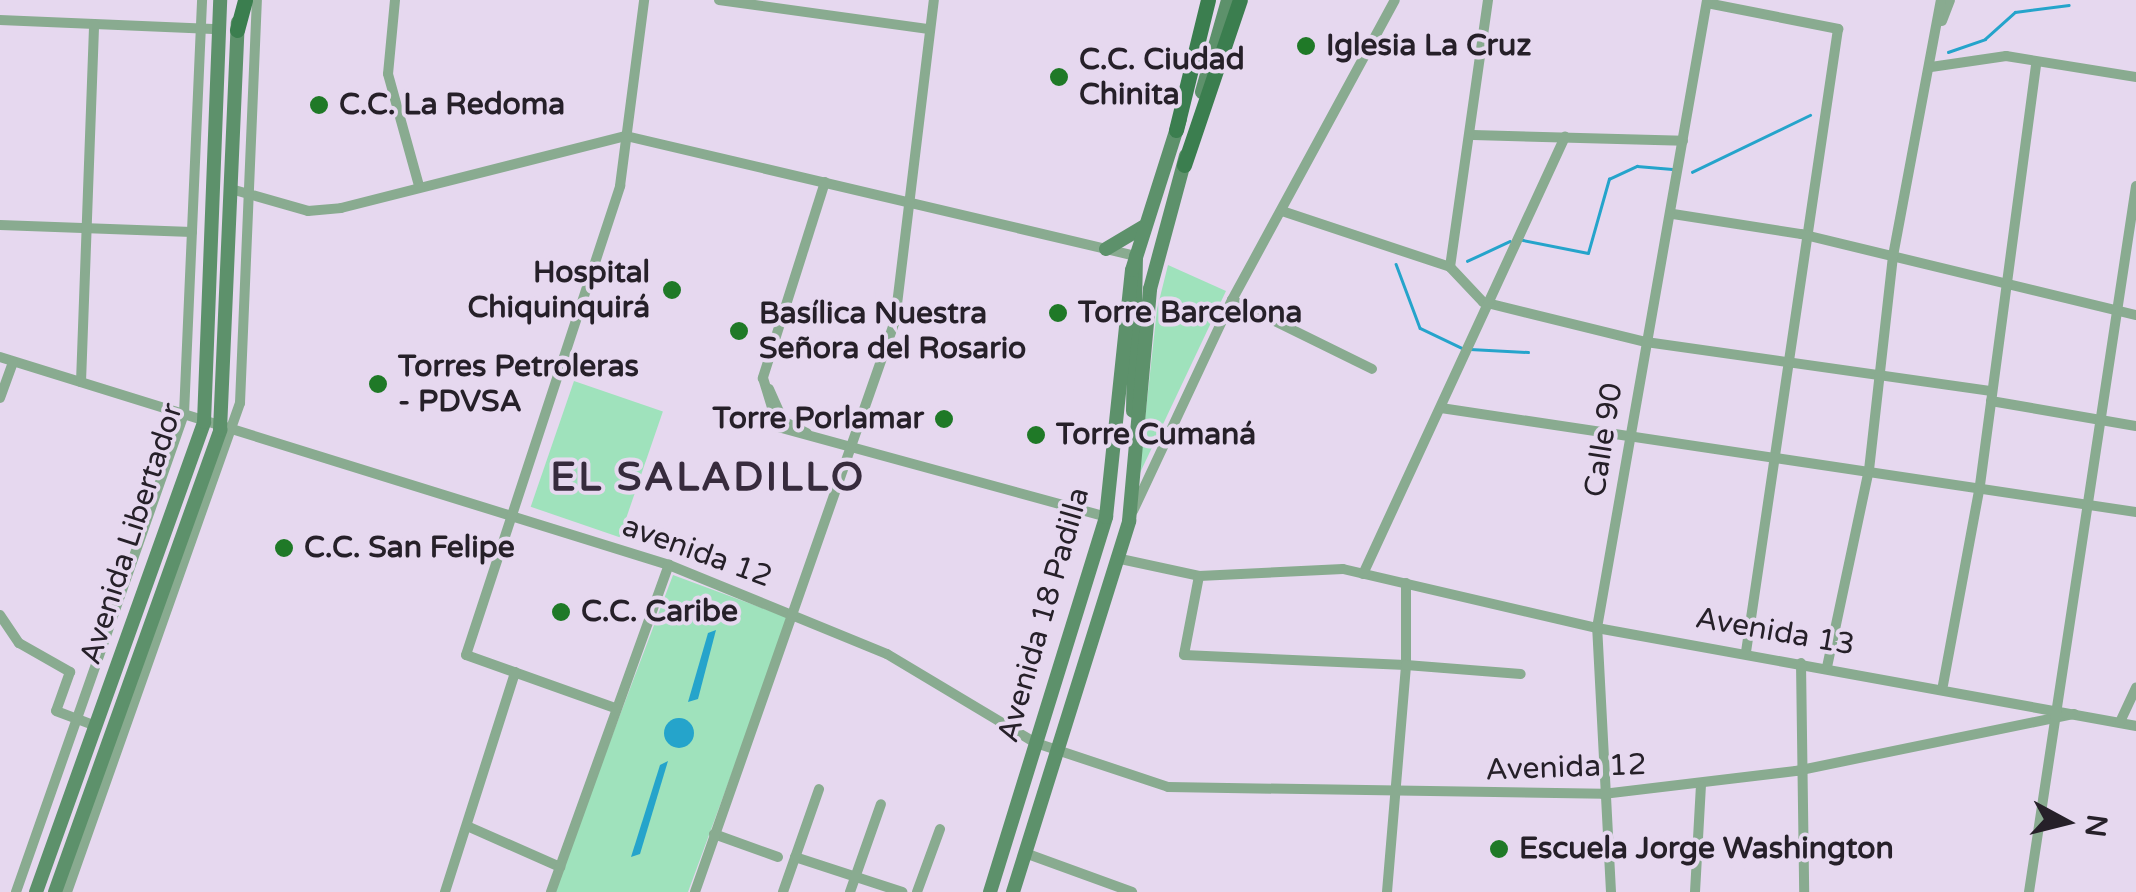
<!DOCTYPE html>
<html>
<head>
<meta charset="utf-8">
<style>
	body { margin:0 }
	#map { position:relative; width:2136px; height:892px; overflow:hidden; background:#e6d8ef; font-family:"Varela Round",sans-serif }
	div>[style] { position:absolute }
	[style*='--x'] { left:calc(var(--x)*1px); top:calc(var(--y)*1px); width:calc(var(--w)*1px); rotate:calc(var(--a)*1deg) }
	.green>* { inset:0; background:#9fe2bc; transform-origin:0 0 }
	.water>* { inset:0; background:#25a4cb }
	.round { border-radius:50% }
	.stream>* { height:2.5px; margin:-1.25px; padding:0 1.25px; transform-origin:1.25px; border-radius:1.25px; background:#25a4cb }
	.street>* { height:10px; margin:-5px; padding:0 5px; transform-origin:5px; border-radius:5px; background:#89ab90 }
	.secondary>* { height:14px; margin:-7px; padding:0 7px; transform-origin:7px; border-radius:7px; background:#5d916b }
	.primary>* { height:15px; margin:-7.5px; padding:0 7.5px; transform-origin:7.5px; border-radius:7.5px; background:#3b7e4f }
	.dots>* { width:28px; height:28px; translate:-50% -50%; box-sizing:border-box; border:5px solid #e6d8ef; border-radius:50% }
	span { translate:-50% -50%; white-space:nowrap; text-align:center; line-height:1.15; -webkit-text-stroke:8px #e6d8ef; paint-order:stroke }
	.poi-label { font-size:30px; color:#262029; font-weight:700 }
	.left { translate:0 -50%; text-align:left }
	.right { translate:-100% -50%; text-align:right }
	.street-label { font-size:30px; color:#262029 }
	.district-label { font-size:40px; color:#372b3d; font-weight:700; letter-spacing:2.5px }
	.north { position:absolute; left:2016px; top:772px; width:100px; height:100px; -webkit-text-stroke:8px #e6d8ef; paint-order:stroke; rotate:97deg; font-size:28px; font-weight:700; line-height:40px; text-align:center; color:#262029 }
	.north::after { content:''; display:block; margin:auto; width:35px; height:45px; background:#262029; clip-path:polygon(50% 0,100% 100%,50% 72%,0 100%) }
</style>
</head>
<body>
<div id="map">
	<div class="green">
		<i style="clip-path:polygon(1168px 265px,1226px 291px,1139px 475px,1157px 309px)"></i>
		<i style="left:574px;top:381px;width:94px;height:133px;rotate:19deg"></i>
		<i style="clip-path:polygon(673px 575px,789px 618px,688px 892px,553px 892px)"></i>
	</div>
	<div class="water">
		<i style="clip-path:polygon(716px 630px,698px 699px,688px 702px,708px 633px)"></i>
		<i class="round" style="left:664px;top:718px;width:30px;height:30px"></i>
		<i style="clip-path:polygon(668px 761px,640px 854px,631px 857px,660px 765px)"></i>
	</div>
	<div class="stream">
		<i style="--x:1948;--y:52;--w:39;--a:-19"></i>
		<i style="--x:1985;--y:39;--w:40;--a:-42"></i>
		<i style="--x:2015;--y:12;--w:54;--a:-7.4"></i>
		<i style="--x:1692;--y:172;--w:131;--a:-25.8"></i>
		<i style="--x:1523;--y:240;--w:66;--a:11.3"></i>
		<i style="--x:1588;--y:253;--w:77;--a:-74.2"></i>
		<i style="--x:1609;--y:179;--w:31;--a:-25"></i>
		<i style="--x:1637;--y:166;--w:35;--a:5"></i>
		<i style="--x:1467;--y:261;--w:47;--a:-24.9"></i>
		<i style="--x:1396;--y:264;--w:68;--a:69.4"></i>
		<i style="--x:1420;--y:328;--w:47;--a:25.5"></i>
		<i style="--x:1470;--y:349;--w:58;--a:3"></i>
	</div>
	<div class="street">
		<i style="--x:395;--y:0;--w:74;--a:95.4"></i>
		<i style="--x:388;--y:74;--w:116;--a:74.5"></i>
		<i style="--x:719;--y:0;--w:212;--a:7.9"></i>
		<i style="--x:1707;--y:3;--w:134;--a:11.2"></i>
		<i style="--x:1838;--y:29;--w:630;--a:98.4"></i>
		<i style="--x:0;--y:20;--w:219;--a:2.4"></i>
		<i style="--x:1942;--y:21;--w:22;--a:-69"></i>
		<i style="--x:1931;--y:67;--w:76;--a:-8.3"></i>
		<i style="--x:2006;--y:56;--w:132;--a:9.2"></i>
		<i style="--x:1473;--y:135;--w:210;--a:1.6"></i>
		<i style="--x:825;--y:182;--w:206;--a:107.6"></i>
		<i style="--x:763;--y:378;--w:51;--a:73"></i>
		<i style="--x:778;--y:427;--w:340;--a:15.3"></i>
		<i style="--x:231;--y:189;--w:80;--a:15.9"></i>
		<i style="--x:308;--y:211;--w:33;--a:-5"></i>
		<i style="--x:341;--y:208;--w:294;--a:-14.2"></i>
		<i style="--x:626;--y:136;--w:524;--a:13.24"></i>
		<i style="--x:1282;--y:211;--w:177;--a:18.4"></i>
		<i style="--x:1450;--y:267;--w:48;--a:46.7"></i>
		<i style="--x:1483;--y:302;--w:168;--a:13.8"></i>
		<i style="--x:1646;--y:342;--w:349;--a:8.1"></i>
		<i style="--x:1673;--y:214;--w:130;--a:8.9"></i>
		<i style="--x:1801;--y:234;--w:345;--a:13.6"></i>
		<i style="--x:0;--y:225;--w:192;--a:2.1"></i>
		<i style="--x:1450;--y:267;--w:270;--a:-81.9"></i>
		<i style="--x:1232;--y:300;--w:156;--a:26.2"></i>
		<i style="--x:0;--y:357;--w:701;--a:17.27"></i>
		<i style="--x:669;--y:565;--w:235;--a:22.2"></i>
		<i style="--x:887;--y:654;--w:174;--a:30.9"></i>
		<i style="--x:1036;--y:743;--w:139;--a:18.4"></i>
		<i style="--x:1168;--y:787;--w:435;--a:0.9"></i>
		<i style="--x:1603;--y:794;--w:194;--a:-6.8"></i>
		<i style="--x:1796;--y:771;--w:284;--a:-11.6"></i>
		<i style="--x:81;--y:382;--w:358;--a:-87.9"></i>
		<i style="--x:769;--y:389;--w:35;--a:66"></i>
		<i style="--x:783;--y:421;--w:27;--a:27"></i>
		<i style="--x:0;--y:398;--w:38;--a:-70"></i>
		<i style="--x:1991;--y:401;--w:147;--a:9.8"></i>
		<i style="--x:1441;--y:408;--w:703;--a:8.51"></i>
		<i style="--x:1133;--y:511;--w:233;--a:-64.9"></i>
		<i style="--x:1232;--y:300;--w:341;--a:-61.5"></i>
		<i style="--x:1116;--y:558;--w:85;--a:12.2"></i>
		<i style="--x:1199;--y:576;--w:144;--a:-2.8"></i>
		<i style="--x:1343;--y:569;--w:261;--a:13.1"></i>
		<i style="--x:1597;--y:628;--w:548;--a:10.3"></i>
		<i style="--x:1363;--y:574;--w:482;--a:-65.2"></i>
		<i style="--x:1199;--y:576;--w:80;--a:100.8"></i>
		<i style="--x:1184;--y:655;--w:222;--a:2.6"></i>
		<i style="--x:1406;--y:665;--w:82;--a:-90"></i>
		<i style="--x:0;--y:615;--w:34;--a:56"></i>
		<i style="--x:19;--y:643;--w:59;--a:29.6"></i>
		<i style="--x:70;--y:672;--w:41;--a:109.7"></i>
		<i style="--x:56;--y:711;--w:43;--a:20.6"></i>
		<i style="--x:1801;--y:663;--w:229;--a:89.2"></i>
		<i style="--x:1827;--y:667;--w:201;--a:-78"></i>
		<i style="--x:1869;--y:470;--w:215;--a:-83.6"></i>
		<i style="--x:1893;--y:256;--w:260;--a:-79.4"></i>
		<i style="--x:1943;--y:685;--w:203;--a:-79.5"></i>
		<i style="--x:1980;--y:485;--w:425;--a:-82.4"></i>
		<i style="--x:615;--y:708;--w:158;--a:-160.4"></i>
		<i style="--x:466;--y:655;--w:494;--a:-71.8"></i>
		<i style="--x:620;--y:186;--w:188;--a:-82.6"></i>
		<i style="--x:2120;--y:722;--w:38;--a:-65"></i>
		<i style="--x:467;--y:826;--w:102;--a:23.8"></i>
		<i style="--x:714;--y:834;--w:68;--a:19.8"></i>
		<i style="--x:1025;--y:853;--w:114;--a:20"></i>
		<i style="--x:795;--y:857;--w:113;--a:18.1"></i>
		<i style="--x:16;--y:892;--w:507;--a:-70.64"></i>
		<i style="--x:184;--y:414;--w:414;--a:-87.5"></i>
		<i style="--x:67;--y:892;--w:519;--a:-70.52"></i>
		<i style="--x:240;--y:403;--w:403;--a:-87.6"></i>
		<i style="--x:445;--y:892;--w:231;--a:-72.3"></i>
		<i style="--x:551;--y:892;--w:348;--a:-70.2"></i>
		<i style="--x:695;--y:892;--w:605;--a:-70.7"></i>
		<i style="--x:895;--y:321;--w:323;--a:-83.1"></i>
		<i style="--x:783;--y:892;--w:109;--a:-70.7"></i>
		<i style="--x:850;--y:892;--w:93;--a:-70.6"></i>
		<i style="--x:917;--y:892;--w:67;--a:-69.9"></i>
		<i style="--x:1387;--y:892;--w:228;--a:-85.2"></i>
		<i style="--x:1406;--y:665;--w:115;--a:4.5"></i>
		<i style="--x:1611;--y:892;--w:264;--a:-93"></i>
		<i style="--x:1597;--y:628;--w:638;--a:-80.06"></i>
		<i style="--x:1695;--y:892;--w:106;--a:-86.8"></i>
		<i style="--x:2029;--y:892;--w:714;--a:-81.38"></i>
	</div>
	<div class="secondary">
		<i style="--x:1202;--y:92;--w:96;--a:-74.2"></i>
		<i style="--x:1106;--y:249;--w:43;--a:-30.7"></i>
		<i style="--x:1133;--y:411;--w:155;--a:-88.9"></i>
		<i style="--x:36;--y:892;--w:499;--a:-70.3"></i>
		<i style="--x:204;--y:422;--w:422;--a:-87.8"></i>
		<i style="--x:55;--y:892;--w:491;--a:-70.3"></i>
		<i style="--x:220;--y:430;--w:408;--a:-87.5"></i>
		<i style="--x:990;--y:892;--w:393;--a:-72.8"></i>
		<i style="--x:1106;--y:517;--w:248;--a:-84"></i>
		<i style="--x:1132;--y:270;--w:158;--a:-72.4"></i>
		<i style="--x:1013;--y:892;--w:389;--a:-72.6"></i>
		<i style="--x:1129;--y:521;--w:233;--a:-84.8"></i>
		<i style="--x:1150;--y:289;--w:138;--a:-74.9"></i>
	</div>
	<div class="primary">
		<i style="--x:237;--y:30;--w:31;--a:-75"></i>
		<i style="--x:1176;--y:130;--w:134;--a:-76.2"></i>
		<i style="--x:1184;--y:165;--w:174;--a:-71.3"></i>
	</div>
	<div class="dots">
		<i style="left:1306px;top:46px;background:#1f7927"></i>
		<i style="left:1059px;top:77px;background:#1f7927"></i>
		<i style="left:319px;top:105px;background:#1f7927"></i>
		<i style="left:672px;top:290px;background:#1f7927"></i>
		<i style="left:1058px;top:313px;background:#1f7927"></i>
		<i style="left:739px;top:331px;background:#1f7927"></i>
		<i style="left:378px;top:384px;background:#1f7927"></i>
		<i style="left:944px;top:419px;background:#1f7927"></i>
		<i style="left:1036px;top:435px;background:#1f7927"></i>
		<i style="left:284px;top:548px;background:#1f7927"></i>
		<i style="left:561px;top:612px;background:#1f7927"></i>
		<i style="left:1499px;top:849px;background:#1f7927"></i>
	</div>
	<div class="poi-label">
		<span class="left" style="left:1326px;top:46px">Iglesia La Cruz</span>
		<span class="left" style="left:1079px;top:77px">C.C. Ciudad<br>Chinita</span>
		<span class="left" style="left:339px;top:105px">C.C. La Redoma</span>
		<span class="right" style="left:650px;top:290px">Hospital<br>Chiquinquirá</span>
		<span class="left" style="left:1078px;top:313px">Torre Barcelona</span>
		<span class="left" style="left:759px;top:331px">Basílica Nuestra<br>Señora del Rosario</span>
		<span class="left" style="left:398px;top:384px">Torres Petroleras<br>- PDVSA</span>
		<span class="right" style="left:924px;top:419px">Torre Porlamar</span>
		<span class="left" style="left:1056px;top:435px">Torre Cumaná</span>
		<span class="left" style="left:304px;top:548px">C.C. San Felipe</span>
		<span class="left" style="left:581px;top:612px">C.C. Caribe</span>
		<span class="left" style="left:1519px;top:849px">Escuela Jorge Washington</span>
	</div>
	<div class="street-label">
		<span style="left:1604px;top:440px;rotate:-81deg">Calle 90</span>
		<span style="left:132px;top:534px;rotate:-72deg">Avenida Libertador</span>
		<span style="left:697px;top:552px;rotate:20deg">avenida 12</span>
		<span style="left:1044px;top:615px;rotate:-74deg">Avenida 18 Padilla</span>
		<span style="left:1775px;top:632px;rotate:10deg">Avenida 13</span>
		<span style="left:1566px;top:768px;rotate:-2deg">Avenida 12</span>
	</div>
	<div class="district-label">
		<span style="left:708px;top:477px">EL SALADILLO</span>
	</div>
	<div class="north">N</div>
</div>
</body>
</html>
